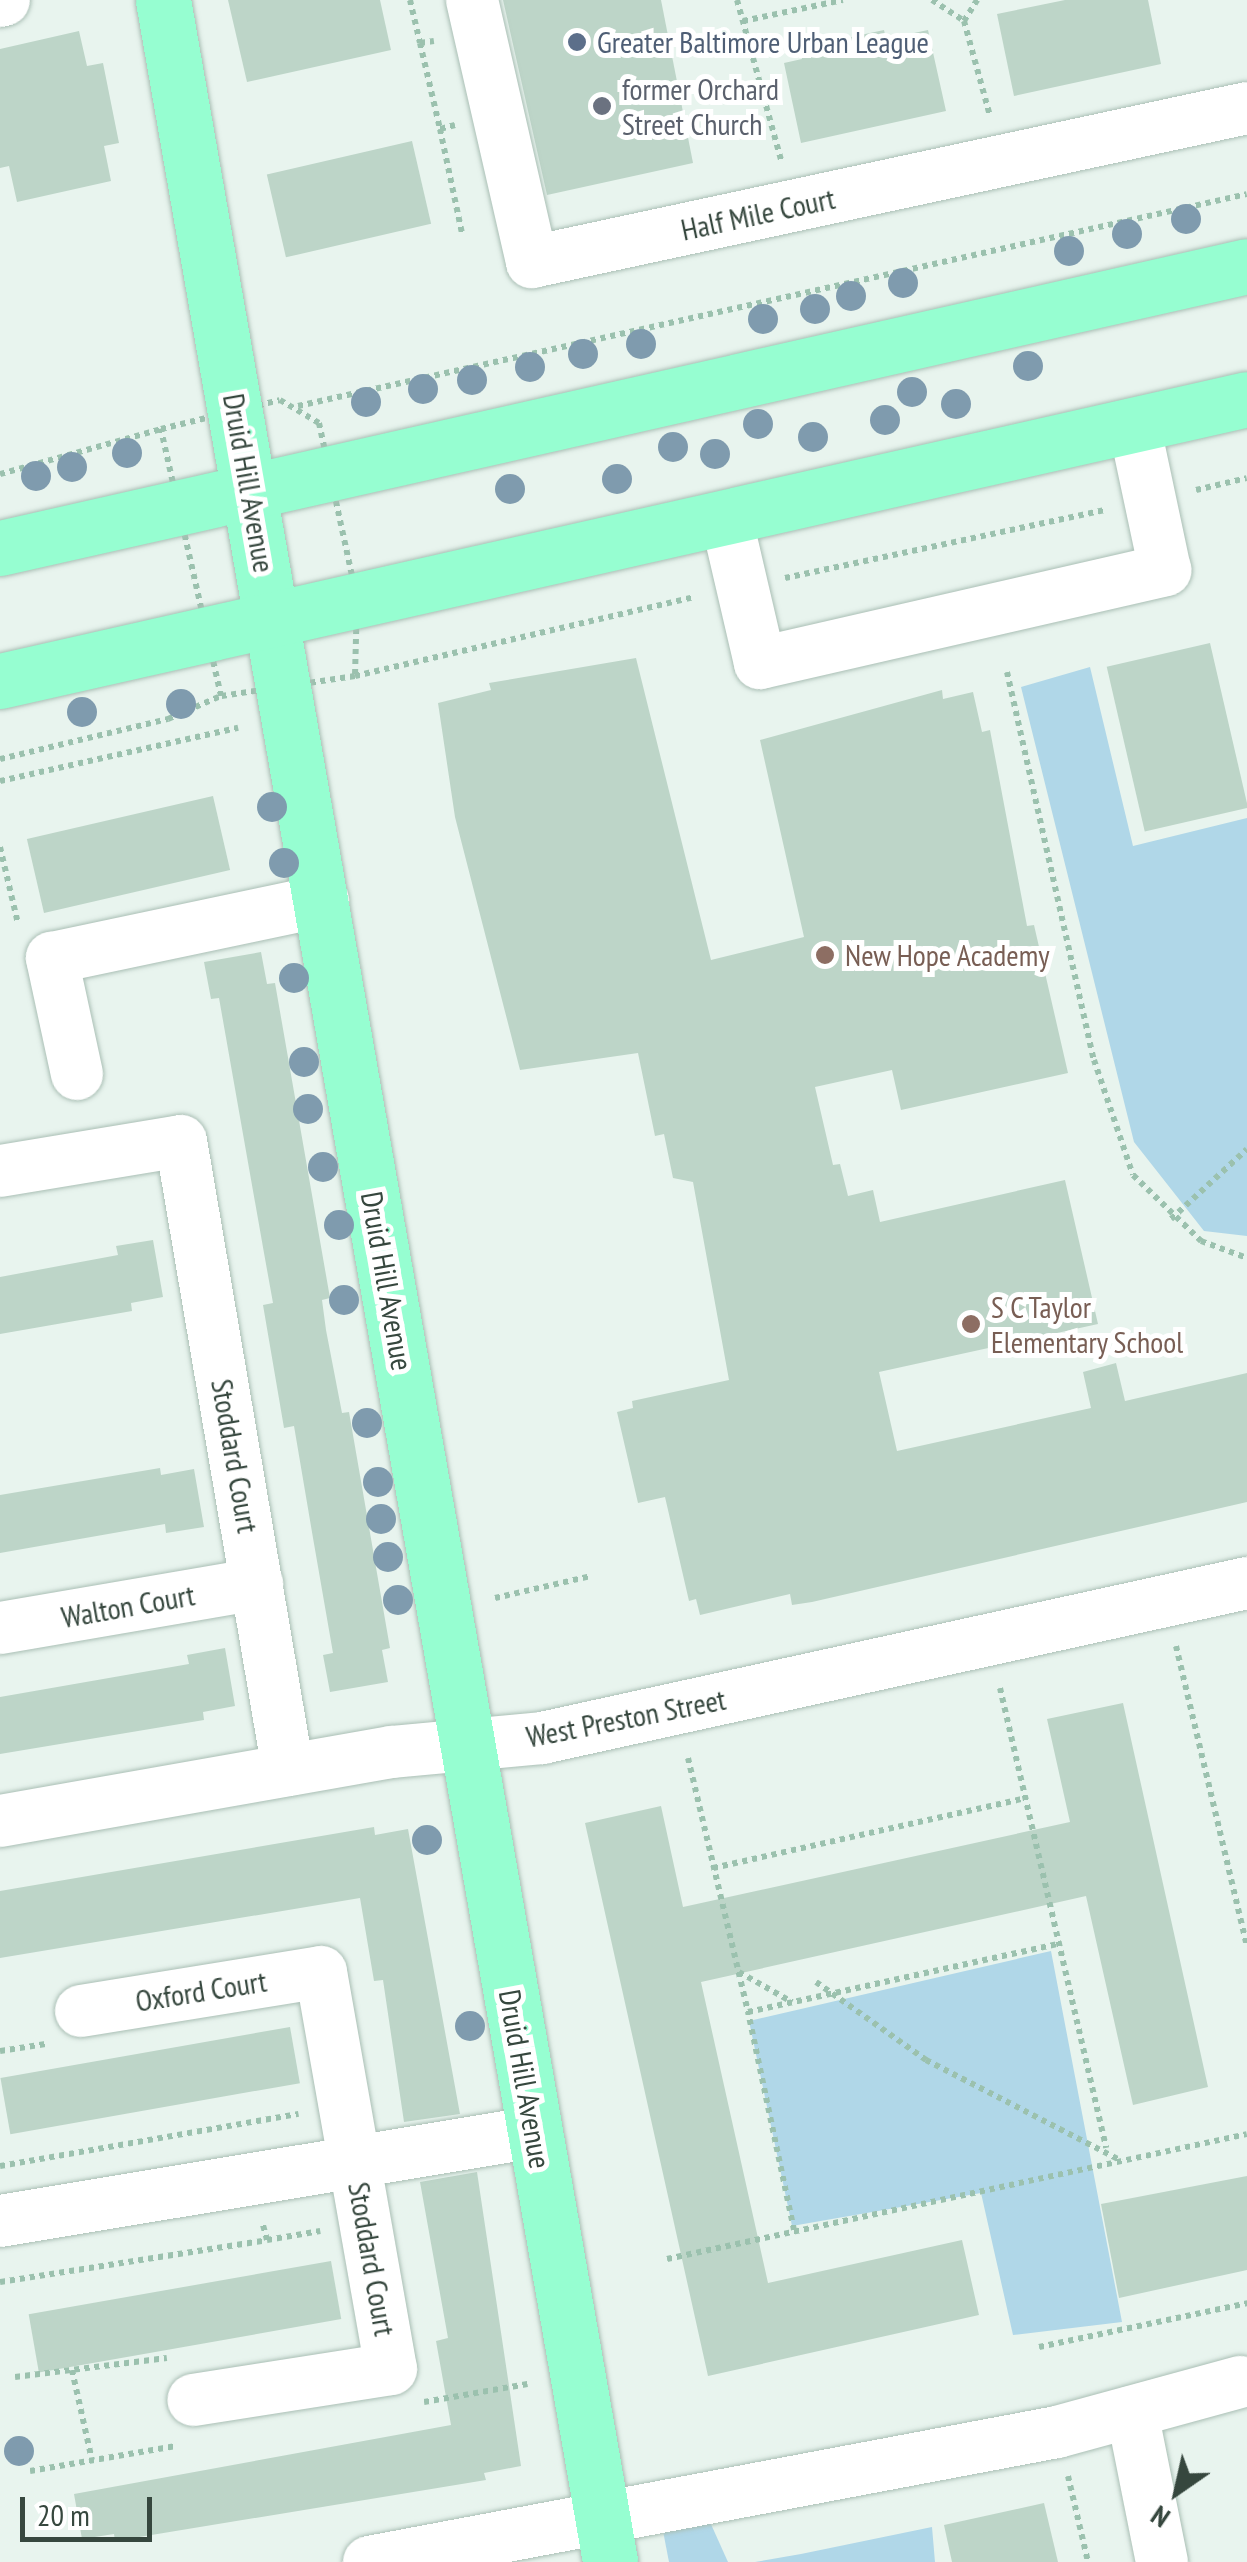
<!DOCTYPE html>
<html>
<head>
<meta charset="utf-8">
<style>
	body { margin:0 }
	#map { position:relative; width:1247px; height:2562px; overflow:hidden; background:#e8f4ee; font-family:"PT Sans Narrow",sans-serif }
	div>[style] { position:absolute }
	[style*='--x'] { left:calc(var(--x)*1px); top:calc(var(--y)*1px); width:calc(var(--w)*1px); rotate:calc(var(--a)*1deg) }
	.green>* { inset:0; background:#b0d7e8 }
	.building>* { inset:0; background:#bdd5c8; transform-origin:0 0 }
	.path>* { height:6px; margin-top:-3px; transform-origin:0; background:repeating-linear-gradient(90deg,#9bc1ae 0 5px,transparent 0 10px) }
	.roads { filter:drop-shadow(0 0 2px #aabfb5) drop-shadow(0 0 2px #aabfb5) }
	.minor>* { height:52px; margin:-26px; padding:0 26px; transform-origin:26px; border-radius:26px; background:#fff }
	.major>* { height:55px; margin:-27.5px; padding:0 27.5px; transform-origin:27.5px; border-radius:27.5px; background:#96fed1 }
	.trees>* { width:30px; height:30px; margin:-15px; border-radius:50%; background:#7f9bae }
	.dots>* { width:28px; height:28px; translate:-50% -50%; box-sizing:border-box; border:5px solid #fff; border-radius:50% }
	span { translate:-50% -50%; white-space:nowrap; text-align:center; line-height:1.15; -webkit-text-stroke:10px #fff; paint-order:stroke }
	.service-label { font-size:30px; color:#4e5e75 }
	.left { translate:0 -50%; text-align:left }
	.worship-label { font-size:30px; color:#5b616d }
	.street-label { font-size:30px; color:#36473e }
	.education-label { font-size:30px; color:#785e54 }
	.north { position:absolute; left:1127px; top:2442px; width:100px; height:100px; -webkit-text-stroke:8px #fff; paint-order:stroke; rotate:214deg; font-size:28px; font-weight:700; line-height:40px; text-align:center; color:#36473e }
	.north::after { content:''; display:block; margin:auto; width:35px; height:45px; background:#36473e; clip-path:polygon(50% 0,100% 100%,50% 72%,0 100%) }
	.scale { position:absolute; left:20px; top:2497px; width:132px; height:45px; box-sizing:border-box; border:5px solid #36473e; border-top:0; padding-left:12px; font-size:30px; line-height:35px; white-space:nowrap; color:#36473e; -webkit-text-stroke:8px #fff; paint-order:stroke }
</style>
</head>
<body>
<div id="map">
	<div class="green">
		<i style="clip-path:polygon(1090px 667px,1133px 846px,1247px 818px,1247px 1236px,1204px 1231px,1134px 1142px,1021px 687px)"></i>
		<i style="clip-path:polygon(1051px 1951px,1122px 2322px,1013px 2335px,981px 2193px,792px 2226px,749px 2021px)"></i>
		<i style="clip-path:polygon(710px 2522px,728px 2562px,669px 2562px,663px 2531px)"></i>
		<i style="clip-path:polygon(932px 2527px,935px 2562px,755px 2562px,801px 2554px)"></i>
	</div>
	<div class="building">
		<i style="clip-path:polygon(228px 0,380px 0,391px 50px,247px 82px)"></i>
		<i style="clip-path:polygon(503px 0,661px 0,693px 163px,547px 195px)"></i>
		<i style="clip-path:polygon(1065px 0,1148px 0,1161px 64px,1014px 96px,997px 14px)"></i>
		<i style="clip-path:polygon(884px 30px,886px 39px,928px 30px,946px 111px,801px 143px,784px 63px,802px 59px,800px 48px)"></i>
		<i style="clip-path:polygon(79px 31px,87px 66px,103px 63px,119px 143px,104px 146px,111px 181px,17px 202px,9px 166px,0 168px,0 49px)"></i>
		<i style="left:412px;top:141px;width:85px;height:149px;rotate:77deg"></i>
		<i style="left:1210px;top:643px;width:169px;height:106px;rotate:77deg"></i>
		<i style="clip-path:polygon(636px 658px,711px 960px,804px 937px,760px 740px,942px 690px,943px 699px,973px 692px,982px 732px,990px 730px,1027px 926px,1034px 925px,1068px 1073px,901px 1110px,892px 1070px,815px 1087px,833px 1165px,840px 1164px,848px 1196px,873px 1190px,880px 1222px,1065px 1180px,1098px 1324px,879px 1372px,897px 1451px,1091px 1408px,1083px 1372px,1116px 1363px,1125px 1401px,1247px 1373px,1247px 1502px,812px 1602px,792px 1605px,790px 1594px,700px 1615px,696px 1599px,689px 1601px,665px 1497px,638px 1503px,617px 1412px,633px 1408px,632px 1401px,729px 1380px,693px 1182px,673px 1178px,664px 1134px,655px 1136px,638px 1053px,520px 1070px,455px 817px,438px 703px,491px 690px,489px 683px)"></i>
		<i style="left:213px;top:796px;width:76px;height:191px;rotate:77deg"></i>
		<i style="clip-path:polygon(261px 952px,267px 984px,275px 983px,330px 1298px,322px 1300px,326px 1330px,342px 1413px,349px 1412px,390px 1648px,382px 1650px,388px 1682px,330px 1692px,323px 1655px,333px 1653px,313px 1538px,294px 1426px,284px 1428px,263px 1305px,273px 1303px,264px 1253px,219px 998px,211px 999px,204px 962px)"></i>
		<i style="clip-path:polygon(153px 1240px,163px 1297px,131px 1303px,132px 1311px,0 1334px,0 1277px,118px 1255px,116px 1246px)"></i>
		<i style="clip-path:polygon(160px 1468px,161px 1475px,194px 1469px,204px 1527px,166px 1533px,165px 1524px,0 1553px,0 1495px)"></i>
		<i style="clip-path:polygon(225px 1648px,235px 1706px,203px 1712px,204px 1720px,0 1754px,0 1697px,189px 1664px,187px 1655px)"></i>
		<i style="clip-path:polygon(1123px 1703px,1208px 2087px,1133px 2105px,1086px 1896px,701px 1982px,768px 2283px,962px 2240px,979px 2315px,708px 2376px,585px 1823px,661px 1806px,683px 1907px,1070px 1822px,1047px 1719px)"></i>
		<i style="clip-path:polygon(374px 1827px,375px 1835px,408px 1829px,460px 2114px,404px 2122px,383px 1980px,374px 1981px,360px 1898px,0 1958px,0 1891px)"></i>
		<i style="left:290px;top:2027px;width:57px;height:294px;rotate:80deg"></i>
		<i style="clip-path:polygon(477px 2172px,521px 2466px,484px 2473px,486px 2480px,115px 2541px,114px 2534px,82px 2539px,74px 2494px,451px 2425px,436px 2341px,448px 2338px,420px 2182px)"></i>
		<i style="clip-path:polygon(1247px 2176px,1247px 2270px,1119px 2298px,1101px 2204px)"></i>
		<i style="left:331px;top:2261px;width:59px;height:307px;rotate:80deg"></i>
		<i style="clip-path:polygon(1044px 2503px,1058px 2562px,952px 2562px,944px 2525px)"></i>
	</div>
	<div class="path">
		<i style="--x:410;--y:0;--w:44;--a:76.9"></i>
		<i style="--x:420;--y:43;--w:14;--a:-8"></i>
		<i style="--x:737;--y:0;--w:169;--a:74.6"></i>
		<i style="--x:932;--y:0;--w:38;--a:33"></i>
		<i style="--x:964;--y:21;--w:25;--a:-58"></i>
		<i style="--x:743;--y:21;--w:102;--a:-11.9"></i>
		<i style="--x:964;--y:21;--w:98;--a:74.7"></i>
		<i style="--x:420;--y:43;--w:88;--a:76.9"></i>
		<i style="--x:455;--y:125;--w:16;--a:165"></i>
		<i style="--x:440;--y:129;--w:106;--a:78.1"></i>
		<i style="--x:280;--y:400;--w:45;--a:30.5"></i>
		<i style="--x:319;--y:423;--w:180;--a:77.8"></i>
		<i style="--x:357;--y:599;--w:77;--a:91.5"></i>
		<i style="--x:355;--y:676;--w:135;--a:171.5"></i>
		<i style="--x:221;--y:696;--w:274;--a:-102.7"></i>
		<i style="--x:161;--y:429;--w:122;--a:-13.7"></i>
		<i style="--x:298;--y:406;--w:972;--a:-12.59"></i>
		<i style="--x:0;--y:474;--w:167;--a:-15.6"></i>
		<i style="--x:1196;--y:490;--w:52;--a:-13.2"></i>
		<i style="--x:785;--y:578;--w:328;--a:-12"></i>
		<i style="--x:1007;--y:672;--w:398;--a:77.4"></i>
		<i style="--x:1094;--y:1060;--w:121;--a:71.3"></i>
		<i style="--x:1133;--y:1175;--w:95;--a:44.1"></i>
		<i style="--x:1201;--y:1241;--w:49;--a:20.3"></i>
		<i style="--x:355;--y:676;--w:349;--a:-13.1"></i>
		<i style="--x:0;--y:759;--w:173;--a:-13.4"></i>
		<i style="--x:168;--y:719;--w:58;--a:-23.5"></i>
		<i style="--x:0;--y:781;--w:244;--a:-12.6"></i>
		<i style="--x:0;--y:847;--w:79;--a:76.8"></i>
		<i style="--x:1171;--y:1219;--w:103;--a:-42.6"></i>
		<i style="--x:495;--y:1598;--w:98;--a:-12.9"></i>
		<i style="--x:1176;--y:1646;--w:308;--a:76.7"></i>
		<i style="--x:1000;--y:1688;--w:472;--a:77"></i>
		<i style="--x:688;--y:1758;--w:261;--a:76.7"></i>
		<i style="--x:713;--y:1868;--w:320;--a:-12.6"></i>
		<i style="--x:739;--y:1972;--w:61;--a:29.5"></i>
		<i style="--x:816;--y:1982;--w:135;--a:35.3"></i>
		<i style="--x:926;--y:2060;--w:220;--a:27.3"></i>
		<i style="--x:0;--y:2051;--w:46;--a:-8.8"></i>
		<i style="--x:0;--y:2166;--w:303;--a:-9.9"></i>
		<i style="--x:794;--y:2230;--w:223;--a:-101.9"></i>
		<i style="--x:748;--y:2012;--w:321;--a:-12.4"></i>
		<i style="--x:267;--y:2240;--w:54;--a:-9.6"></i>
		<i style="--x:667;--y:2259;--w:593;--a:-12.16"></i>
		<i style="--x:0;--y:2282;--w:270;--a:-8.9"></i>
		<i style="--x:267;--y:2240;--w:16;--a:-105"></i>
		<i style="--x:1039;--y:2347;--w:213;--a:-11.9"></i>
		<i style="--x:72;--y:2370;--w:92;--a:77.5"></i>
		<i style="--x:15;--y:2377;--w:153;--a:-7.1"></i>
		<i style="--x:424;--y:2402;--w:105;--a:-9.9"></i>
		<i style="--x:30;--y:2471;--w:148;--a:-9.7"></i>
		<i style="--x:1068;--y:2476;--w:88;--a:76.9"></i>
	</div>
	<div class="roads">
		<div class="minor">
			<i style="--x:472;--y:0;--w:269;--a:77.1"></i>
			<i style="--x:532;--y:262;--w:731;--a:-12.15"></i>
			<i style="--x:0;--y:1;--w:4;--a:-14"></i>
			<i style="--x:726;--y:517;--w:150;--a:76.9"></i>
			<i style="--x:760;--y:663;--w:416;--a:-12.9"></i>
			<i style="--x:1165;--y:570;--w:149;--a:-102"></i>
			<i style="--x:77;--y:1074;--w:119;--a:-102.2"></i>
			<i style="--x:52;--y:958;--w:277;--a:-11.9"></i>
			<i style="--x:0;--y:1171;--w:183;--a:-9.4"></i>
			<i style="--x:181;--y:1141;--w:638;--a:80.35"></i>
			<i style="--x:0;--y:1628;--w:261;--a:-9.7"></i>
			<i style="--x:0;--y:1821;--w:398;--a:-10"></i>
			<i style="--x:392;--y:1752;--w:151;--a:-5.3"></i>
			<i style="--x:542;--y:1738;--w:722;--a:-12.4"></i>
			<i style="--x:81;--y:2011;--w:243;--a:-9.2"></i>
			<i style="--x:321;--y:1972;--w:403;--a:80"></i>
			<i style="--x:391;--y:2369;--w:200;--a:171.1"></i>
			<i style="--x:0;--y:2221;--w:542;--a:-9.44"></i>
			<i style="--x:1132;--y:2412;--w:153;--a:78.7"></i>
			<i style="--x:369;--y:2562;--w:700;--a:-10.7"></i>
			<i style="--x:1057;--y:2432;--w:190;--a:-15.3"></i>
		</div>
		<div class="major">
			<i style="--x:163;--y:0;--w:2601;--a:80.1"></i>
			<i style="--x:0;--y:548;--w:1278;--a:-12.74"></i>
			<i style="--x:0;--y:681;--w:1278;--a:-12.74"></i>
		</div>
	</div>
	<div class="trees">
		<i style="left:1186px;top:219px"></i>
		<i style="left:1127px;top:234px"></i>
		<i style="left:1069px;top:251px"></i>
		<i style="left:903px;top:283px"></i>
		<i style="left:851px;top:296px"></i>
		<i style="left:815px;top:309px"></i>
		<i style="left:763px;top:319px"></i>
		<i style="left:641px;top:344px"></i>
		<i style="left:583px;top:354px"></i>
		<i style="left:1028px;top:366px"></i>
		<i style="left:530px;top:367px"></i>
		<i style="left:472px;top:380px"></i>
		<i style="left:423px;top:389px"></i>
		<i style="left:912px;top:392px"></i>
		<i style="left:366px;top:402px"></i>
		<i style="left:956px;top:404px"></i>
		<i style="left:885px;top:420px"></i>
		<i style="left:758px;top:424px"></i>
		<i style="left:813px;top:437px"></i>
		<i style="left:673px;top:447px"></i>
		<i style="left:127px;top:453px"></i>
		<i style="left:715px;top:454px"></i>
		<i style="left:72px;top:467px"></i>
		<i style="left:36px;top:476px"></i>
		<i style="left:617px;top:479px"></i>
		<i style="left:510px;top:489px"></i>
		<i style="left:181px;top:704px"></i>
		<i style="left:82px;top:712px"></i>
		<i style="left:272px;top:807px"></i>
		<i style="left:284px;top:863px"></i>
		<i style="left:294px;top:978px"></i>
		<i style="left:304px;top:1062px"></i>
		<i style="left:308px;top:1109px"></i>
		<i style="left:323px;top:1167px"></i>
		<i style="left:339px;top:1225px"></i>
		<i style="left:344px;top:1300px"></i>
		<i style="left:367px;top:1423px"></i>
		<i style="left:378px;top:1482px"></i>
		<i style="left:381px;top:1519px"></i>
		<i style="left:388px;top:1557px"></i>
		<i style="left:398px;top:1600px"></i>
		<i style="left:427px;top:1840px"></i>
		<i style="left:470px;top:2026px"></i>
		<i style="left:19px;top:2451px"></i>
	</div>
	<div class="dots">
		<i style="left:577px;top:42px;background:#5c6f8a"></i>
		<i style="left:602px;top:106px;background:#6b7280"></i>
		<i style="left:825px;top:955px;background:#8d6e63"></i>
		<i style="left:971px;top:1324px;background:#8d6e63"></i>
	</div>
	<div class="service-label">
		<span class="left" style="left:597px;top:42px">Greater Baltimore Urban League</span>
	</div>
	<div class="worship-label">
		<span class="left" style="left:622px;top:106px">former Orchard<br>Street Church</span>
	</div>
	<div class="street-label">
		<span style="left:758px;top:214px;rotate:-12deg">Half Mile Court</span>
		<span style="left:249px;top:483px;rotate:80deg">Druid Hill Avenue</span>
		<span style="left:387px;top:1281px;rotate:80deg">Druid Hill Avenue</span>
		<span style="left:235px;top:1456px;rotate:80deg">Stoddard Court</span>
		<span style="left:128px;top:1606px;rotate:-10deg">Walton Court</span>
		<span style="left:626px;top:1718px;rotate:-11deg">West Preston Street</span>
		<span style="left:201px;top:1991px;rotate:-9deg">Oxford Court</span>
		<span style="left:525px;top:2079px;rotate:80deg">Druid Hill Avenue</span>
		<span style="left:372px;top:2259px;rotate:80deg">Stoddard Court</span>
	</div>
	<div class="education-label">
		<span class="left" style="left:845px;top:955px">New Hope Academy</span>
		<span class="left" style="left:991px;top:1324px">S C Taylor<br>Elementary School</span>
	</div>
	<div class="north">N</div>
	<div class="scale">20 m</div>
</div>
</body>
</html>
